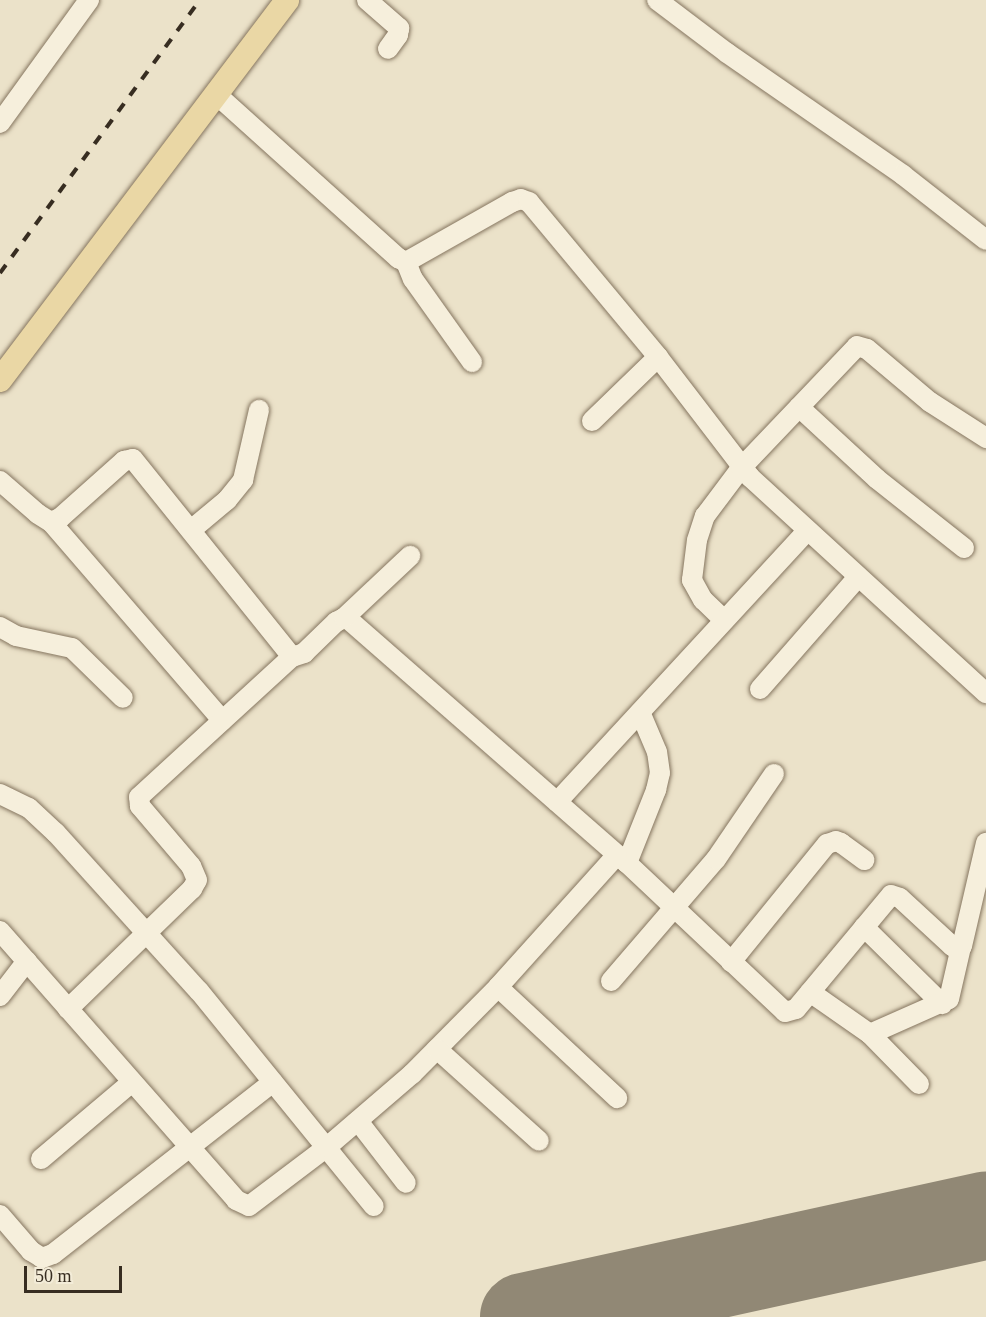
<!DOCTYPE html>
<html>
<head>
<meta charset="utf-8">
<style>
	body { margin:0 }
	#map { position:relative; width:986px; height:1317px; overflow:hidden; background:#ebe2c9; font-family:"Times New Roman",serif }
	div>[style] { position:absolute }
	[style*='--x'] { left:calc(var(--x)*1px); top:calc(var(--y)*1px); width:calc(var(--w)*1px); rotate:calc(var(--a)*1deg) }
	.runway>* { height:88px; margin:-44px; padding:0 44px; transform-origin:44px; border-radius:44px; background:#918875 }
	.roads { filter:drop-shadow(0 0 2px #85755f) drop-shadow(0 0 2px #85755f) }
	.minor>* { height:20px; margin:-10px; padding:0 10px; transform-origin:10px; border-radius:10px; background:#f6efdc }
	.major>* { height:24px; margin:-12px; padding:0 12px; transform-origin:12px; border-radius:12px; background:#ead7a5 }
	.rail>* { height:4px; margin-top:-2px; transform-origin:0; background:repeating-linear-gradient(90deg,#372d21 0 10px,transparent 0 20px) }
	span { translate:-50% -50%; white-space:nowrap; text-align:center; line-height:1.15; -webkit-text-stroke:6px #f3ecd8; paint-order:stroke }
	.scale { position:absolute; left:24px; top:1266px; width:98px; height:27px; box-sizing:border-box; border:3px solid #372d21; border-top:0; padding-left:8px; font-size:18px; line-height:21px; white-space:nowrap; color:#372d21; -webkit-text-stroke:4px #f3ecd8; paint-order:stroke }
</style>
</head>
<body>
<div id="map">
	<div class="runway">
		<i style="--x:524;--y:1317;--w:473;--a:-12.4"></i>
	</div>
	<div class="roads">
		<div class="minor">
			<i style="--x:367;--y:0;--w:43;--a:41.2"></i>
			<i style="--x:399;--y:28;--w:7;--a:98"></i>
			<i style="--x:398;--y:35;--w:17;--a:126"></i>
			<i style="--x:657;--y:0;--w:88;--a:37.1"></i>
			<i style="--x:727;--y:53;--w:214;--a:34.7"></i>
			<i style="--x:903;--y:175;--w:105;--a:38.1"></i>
			<i style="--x:217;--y:95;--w:244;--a:42"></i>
			<i style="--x:398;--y:258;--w:9;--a:27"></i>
			<i style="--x:406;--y:262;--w:122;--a:-29.5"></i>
			<i style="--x:512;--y:202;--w:9;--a:-18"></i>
			<i style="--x:521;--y:199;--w:9;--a:21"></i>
			<i style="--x:529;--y:202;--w:202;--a:50.2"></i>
			<i style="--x:658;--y:357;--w:151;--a:52.5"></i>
			<i style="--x:750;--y:477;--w:320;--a:42.5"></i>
			<i style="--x:0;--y:123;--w:152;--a:-54.1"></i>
			<i style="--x:406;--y:262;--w:18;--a:68"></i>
			<i style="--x:413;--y:279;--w:102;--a:54.6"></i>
			<i style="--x:799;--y:407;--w:106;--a:42.7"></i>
			<i style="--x:877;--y:479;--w:111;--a:38.4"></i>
			<i style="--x:592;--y:421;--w:92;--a:-44.1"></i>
			<i style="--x:0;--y:481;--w:50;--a:41"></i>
			<i style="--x:38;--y:514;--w:15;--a:32"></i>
			<i style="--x:51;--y:522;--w:10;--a:-24"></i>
			<i style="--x:60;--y:518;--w:86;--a:-41.7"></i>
			<i style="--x:124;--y:461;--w:9;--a:-13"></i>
			<i style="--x:133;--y:459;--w:254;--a:51.2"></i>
			<i style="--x:292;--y:657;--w:13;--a:-18"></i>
			<i style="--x:304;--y:653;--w:45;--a:-44.1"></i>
			<i style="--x:336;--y:622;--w:9;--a:-27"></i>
			<i style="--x:344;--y:618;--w:4;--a:14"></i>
			<i style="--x:348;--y:619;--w:371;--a:41.2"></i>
			<i style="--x:627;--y:863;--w:217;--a:43.3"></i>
			<i style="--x:785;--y:1012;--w:11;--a:-15"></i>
			<i style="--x:796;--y:1009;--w:148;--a:-50.2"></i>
			<i style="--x:891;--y:895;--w:9;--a:18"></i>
			<i style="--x:900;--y:898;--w:71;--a:42.7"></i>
			<i style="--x:952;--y:946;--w:4;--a:27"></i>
			<i style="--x:956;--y:948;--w:6;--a:-18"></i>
			<i style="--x:962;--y:946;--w:106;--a:-76.9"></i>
			<i style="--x:51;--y:522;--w:262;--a:49.2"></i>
			<i style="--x:191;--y:530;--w:47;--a:-39.8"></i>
			<i style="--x:227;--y:500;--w:26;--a:-51"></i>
			<i style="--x:243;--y:480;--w:72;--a:-77.1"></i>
			<i style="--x:344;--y:618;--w:91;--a:-43.2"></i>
			<i style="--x:724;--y:620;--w:29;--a:-136"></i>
			<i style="--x:703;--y:600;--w:23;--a:-119"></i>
			<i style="--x:692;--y:580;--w:40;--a:-82.9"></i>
			<i style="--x:697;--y:540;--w:25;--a:-72"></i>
			<i style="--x:705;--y:516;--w:60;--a:-53.1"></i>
			<i style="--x:741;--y:468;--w:168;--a:-46.4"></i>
			<i style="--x:857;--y:346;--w:10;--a:17"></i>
			<i style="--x:867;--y:349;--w:82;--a:40.1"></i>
			<i style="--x:930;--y:402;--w:67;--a:32.7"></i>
			<i style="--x:0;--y:627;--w:18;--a:29"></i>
			<i style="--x:16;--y:636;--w:57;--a:12.1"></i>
			<i style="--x:72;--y:648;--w:71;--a:44.4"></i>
			<i style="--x:760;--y:689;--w:149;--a:-48.8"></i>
			<i style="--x:0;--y:794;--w:32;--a:26"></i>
			<i style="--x:29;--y:808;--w:37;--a:43"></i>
			<i style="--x:56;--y:833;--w:213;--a:47.9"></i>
			<i style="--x:199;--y:991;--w:277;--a:50.9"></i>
			<i style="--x:557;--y:802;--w:369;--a:-47.3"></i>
			<i style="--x:627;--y:863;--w:79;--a:-68.3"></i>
			<i style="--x:656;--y:790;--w:17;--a:-77"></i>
			<i style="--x:660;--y:773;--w:21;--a:-98"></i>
			<i style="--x:657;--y:752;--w:43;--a:-113"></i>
			<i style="--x:864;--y:927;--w:110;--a:44.6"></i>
			<i style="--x:0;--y:931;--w:358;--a:48.7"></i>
			<i style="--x:236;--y:1200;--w:14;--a:25"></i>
			<i style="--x:249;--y:1206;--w:98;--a:-37.1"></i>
			<i style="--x:327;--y:1147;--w:112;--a:-40.7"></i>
			<i style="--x:412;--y:1074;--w:122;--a:-45.3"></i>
			<i style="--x:498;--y:987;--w:178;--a:-48"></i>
			<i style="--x:731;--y:962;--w:152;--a:-50.9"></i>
			<i style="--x:827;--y:844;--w:9;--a:-18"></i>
			<i style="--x:836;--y:841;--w:5;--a:22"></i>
			<i style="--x:841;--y:843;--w:29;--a:36"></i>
			<i style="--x:611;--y:981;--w:161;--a:-49.3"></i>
			<i style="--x:716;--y:859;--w:103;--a:-55.7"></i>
			<i style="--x:498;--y:987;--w:163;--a:43"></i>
			<i style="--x:810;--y:992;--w:73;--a:35"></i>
			<i style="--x:870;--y:1034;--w:70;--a:45.6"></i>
			<i style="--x:0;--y:996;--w:44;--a:-52.4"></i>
			<i style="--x:68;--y:1009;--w:173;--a:-44.1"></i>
			<i style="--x:192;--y:889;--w:10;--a:-61"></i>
			<i style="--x:197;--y:880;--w:15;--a:-113"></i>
			<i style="--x:191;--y:866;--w:79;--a:-130.4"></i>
			<i style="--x:140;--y:806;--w:9;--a:-96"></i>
			<i style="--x:139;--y:797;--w:207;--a:-42.5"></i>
			<i style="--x:870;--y:1034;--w:86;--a:-23.9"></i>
			<i style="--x:949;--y:999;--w:53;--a:-77"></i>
			<i style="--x:437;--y:1049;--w:137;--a:42"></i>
			<i style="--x:358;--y:1121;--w:78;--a:52.3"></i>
			<i style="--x:41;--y:1159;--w:119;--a:-40.2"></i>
			<i style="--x:0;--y:1215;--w:48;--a:49.3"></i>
			<i style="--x:31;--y:1251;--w:13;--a:32"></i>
			<i style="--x:42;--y:1258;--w:12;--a:-20"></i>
			<i style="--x:53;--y:1254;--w:279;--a:-38"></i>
		</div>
		<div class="major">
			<i style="--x:0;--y:380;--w:476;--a:-52.9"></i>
		</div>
	</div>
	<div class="rail">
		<i style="--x:0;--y:273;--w:338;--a:-53.8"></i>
	</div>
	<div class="scale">50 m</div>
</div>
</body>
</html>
